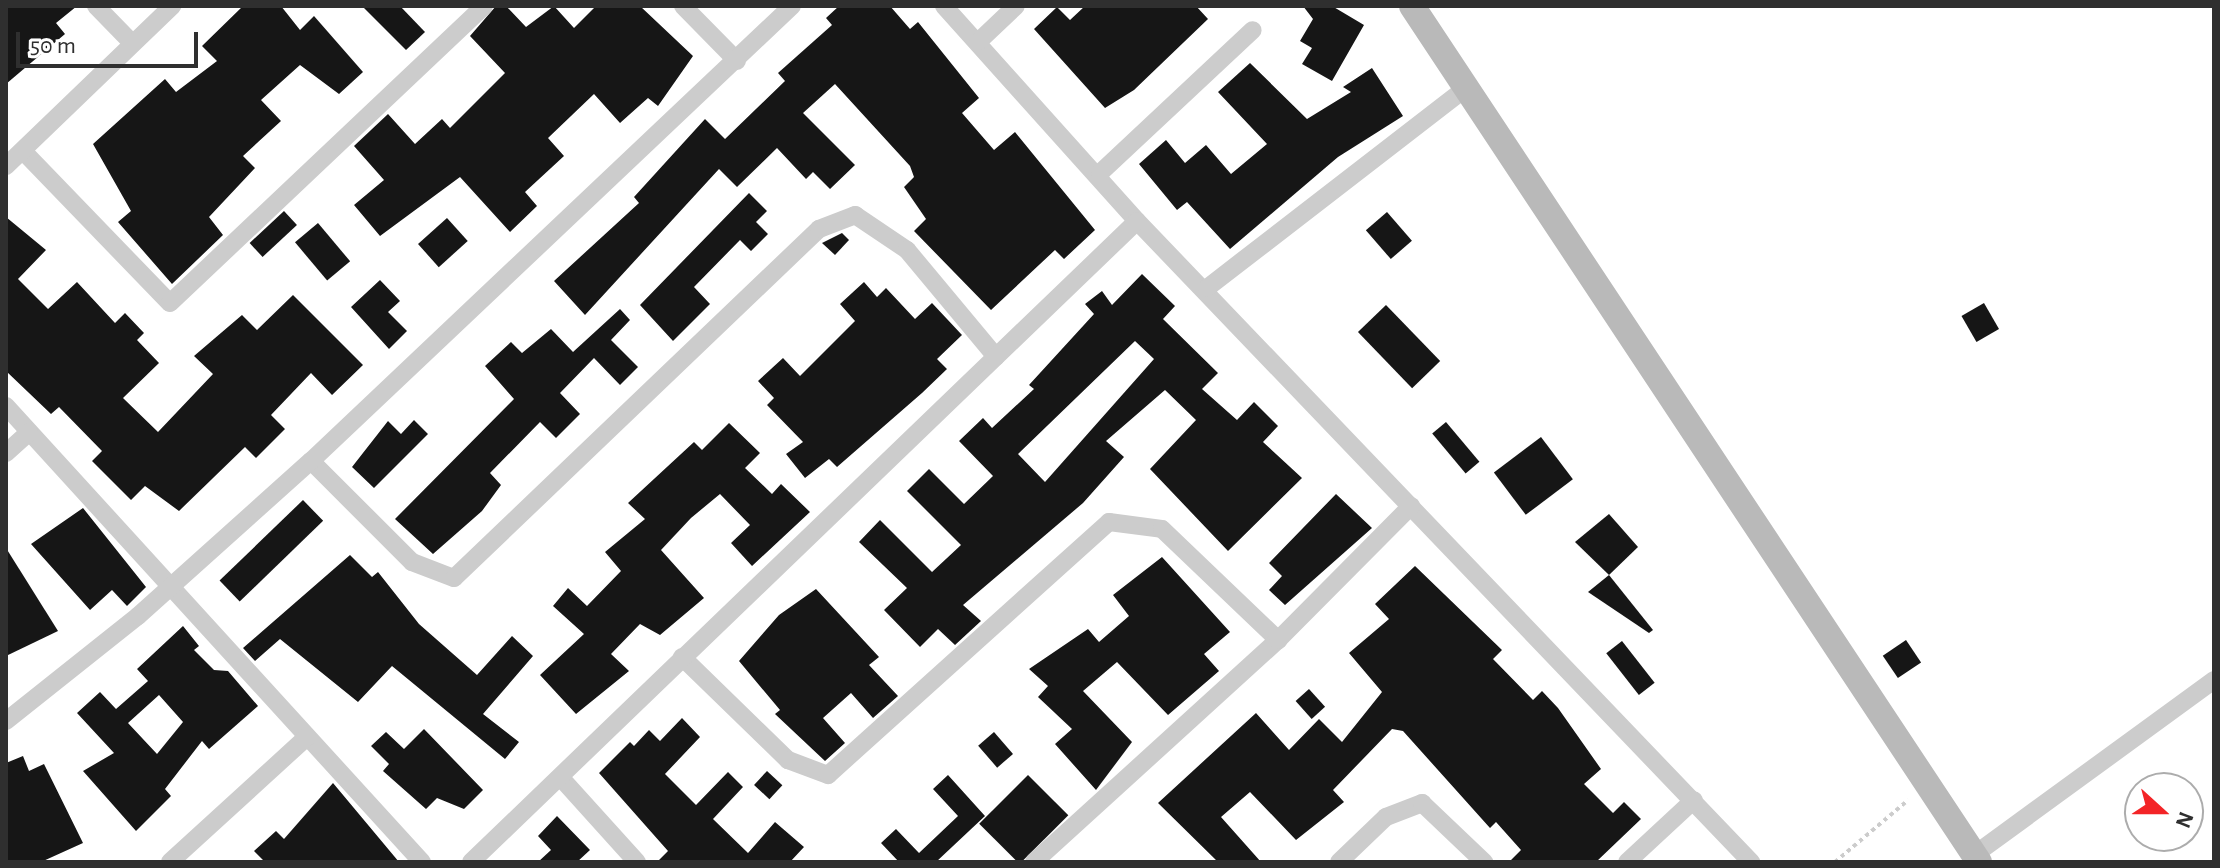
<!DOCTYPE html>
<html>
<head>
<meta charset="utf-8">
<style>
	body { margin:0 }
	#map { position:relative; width:2220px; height:868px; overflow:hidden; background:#fff; font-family:"Alegreya Sans",sans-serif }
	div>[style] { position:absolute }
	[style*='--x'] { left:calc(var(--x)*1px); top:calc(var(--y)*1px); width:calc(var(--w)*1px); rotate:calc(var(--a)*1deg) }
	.building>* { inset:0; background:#161616; transform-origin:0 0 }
	.path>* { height:4px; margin-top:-2px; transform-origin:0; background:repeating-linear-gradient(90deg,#ccc 0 4px,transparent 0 8px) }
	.street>* { height:18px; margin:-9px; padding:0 9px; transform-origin:9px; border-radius:9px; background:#ccc }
	.secondary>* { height:26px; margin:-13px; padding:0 13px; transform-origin:13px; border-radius:13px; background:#b9b9b9 }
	span { translate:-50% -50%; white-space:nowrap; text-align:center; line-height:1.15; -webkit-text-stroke:8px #fff; paint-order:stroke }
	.frame { position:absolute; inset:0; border:8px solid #2f2f2f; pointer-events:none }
	.north { position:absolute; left:2124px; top:772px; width:80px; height:80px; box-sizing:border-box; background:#fff; border:2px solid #acacac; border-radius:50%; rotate:111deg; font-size:22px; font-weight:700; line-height:32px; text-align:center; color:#2f2f2f }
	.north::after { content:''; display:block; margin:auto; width:28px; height:36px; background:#f32427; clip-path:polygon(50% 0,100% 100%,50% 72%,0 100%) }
	.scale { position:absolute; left:16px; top:32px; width:182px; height:36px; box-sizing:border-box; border:4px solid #2f2f2f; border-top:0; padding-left:10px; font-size:24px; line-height:28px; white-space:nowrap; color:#2f2f2f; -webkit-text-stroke:6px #fff; paint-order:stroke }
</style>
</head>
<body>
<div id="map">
	<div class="building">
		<i style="clip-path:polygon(6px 6px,77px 6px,56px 23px,65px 34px,6px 84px)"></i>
		<i style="clip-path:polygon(243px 6px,281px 6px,300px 30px,314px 16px,363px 72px,339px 94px,300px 65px,261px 100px,281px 121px,243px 156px,255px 168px,209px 217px,223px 235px,172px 284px,118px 222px,131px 211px,93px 144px,165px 79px,176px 92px,217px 61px,202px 46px)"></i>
		<i style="clip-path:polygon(362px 6px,400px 6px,425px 32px,406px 50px)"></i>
		<i style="clip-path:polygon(496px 6px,506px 6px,526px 27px,554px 6px,574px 28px,596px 6px,640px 6px,693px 56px,658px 106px,648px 98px,620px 123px,594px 94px,548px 138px,564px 156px,525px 192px,537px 206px,510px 232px,460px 177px,380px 236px,354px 205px,384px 180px,354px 146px,388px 114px,415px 144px,442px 119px,450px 128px,505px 73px,470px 36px)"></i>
		<i style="clip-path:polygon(839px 6px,890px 6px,910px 29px,918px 22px,979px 98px,962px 113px,994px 150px,1015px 132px,1095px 230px,1064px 259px,1055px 250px,991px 310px,914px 231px,926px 219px,904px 187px,914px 177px,910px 166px,835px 84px,803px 113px,855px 165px,830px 189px,813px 172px,806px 179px,777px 148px,737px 187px,719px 169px,585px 315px,554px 281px,639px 203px,634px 197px,705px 119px,725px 139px,785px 81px,778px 73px,832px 25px,826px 18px)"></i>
		<i style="clip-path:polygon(1085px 6px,1196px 6px,1208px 19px,1134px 90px,1105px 108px,1034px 29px,1057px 7px,1070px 20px)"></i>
		<i style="clip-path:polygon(1303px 6px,1332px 6px,1364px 25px,1332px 81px,1302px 64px,1312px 48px,1300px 41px,1313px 19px)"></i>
		<i style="clip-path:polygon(1250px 63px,1307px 119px,1351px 92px,1343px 87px,1372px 68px,1403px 116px,1338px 157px,1230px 249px,1187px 202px,1177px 210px,1139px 164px,1166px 140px,1185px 163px,1206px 145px,1231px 174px,1267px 144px,1218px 92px)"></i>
		<i style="clip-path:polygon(749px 193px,767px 211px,756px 222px,768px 234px,751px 251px,740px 240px,694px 287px,710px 304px,673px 341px,640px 305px)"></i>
		<i style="left:284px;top:211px;width:19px;height:47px;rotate:47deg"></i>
		<i style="left:1387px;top:212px;width:38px;height:28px;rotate:49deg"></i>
		<i style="clip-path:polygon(6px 217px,46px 250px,18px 279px,48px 309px,77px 282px,115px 323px,125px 313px,144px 333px,137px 340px,159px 363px,123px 398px,158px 432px,213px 374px,194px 356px,242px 315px,257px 330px,293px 295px,363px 365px,332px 395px,311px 373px,271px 415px,285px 429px,256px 458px,245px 447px,179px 511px,145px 486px,131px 500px,92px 461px,102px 451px,59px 407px,51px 414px,6px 371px)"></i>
		<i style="left:447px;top:218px;width:31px;height:39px;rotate:48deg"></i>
		<i style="left:318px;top:223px;width:50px;height:30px;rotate:50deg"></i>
		<i style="clip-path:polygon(842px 233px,849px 240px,835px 255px,822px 243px)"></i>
		<i style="clip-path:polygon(evenodd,1142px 274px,1175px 306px,1163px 319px,1218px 373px,1202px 389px,1237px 420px,1254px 402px,1278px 426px,1263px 442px,1302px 478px,1228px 551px,1150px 469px,1196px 420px,1165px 390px,1106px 441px,1124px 457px,1083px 503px,963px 605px,981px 621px,955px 645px,938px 629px,920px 647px,884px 610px,907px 588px,859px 542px,880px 520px,932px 572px,961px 545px,907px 491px,929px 469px,964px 504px,993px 476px,959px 441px,983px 418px,992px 428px,1034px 389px,1029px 385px,1094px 314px,1085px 304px,1102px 291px,1112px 305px,1142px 274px,1135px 341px,1154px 359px,1045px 482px,1018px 454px,1135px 341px)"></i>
		<i style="clip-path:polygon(380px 280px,400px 301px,388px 312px,407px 331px,389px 349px,351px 307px)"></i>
		<i style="clip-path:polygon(864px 282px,877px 297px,886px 288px,915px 319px,932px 303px,962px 335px,937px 359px,947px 369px,922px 393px,837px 467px,829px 459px,805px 478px,786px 454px,803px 442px,767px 405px,774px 398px,758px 381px,783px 358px,800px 376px,855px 321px,840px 304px)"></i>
		<i style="left:1984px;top:303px;width:30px;height:26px;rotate:60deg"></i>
		<i style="left:1386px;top:305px;width:78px;height:39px;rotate:46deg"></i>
		<i style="clip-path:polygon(620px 309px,630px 320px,611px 340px,638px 367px,620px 385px,594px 358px,560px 393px,580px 414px,556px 438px,540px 422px,490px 473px,501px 485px,482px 511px,433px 554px,395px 519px,514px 399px,485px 366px,511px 342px,522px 353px,551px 329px,573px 352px)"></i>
		<i style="clip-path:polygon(414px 420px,428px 434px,374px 488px,352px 467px,388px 421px,401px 434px)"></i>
		<i style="left:1446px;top:422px;width:52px;height:18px;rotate:50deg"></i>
		<i style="clip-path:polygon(729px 423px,760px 453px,745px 468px,772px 494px,781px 484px,810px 512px,752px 566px,731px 543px,750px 525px,720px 494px,691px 518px,661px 550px,704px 598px,660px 635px,640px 624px,611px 654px,629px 671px,576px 714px,540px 675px,584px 634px,553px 606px,568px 588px,587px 606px,621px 571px,605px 552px,645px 519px,628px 503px,694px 442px,702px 450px)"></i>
		<i style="left:1541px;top:437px;width:53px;height:59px;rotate:53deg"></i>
		<i style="clip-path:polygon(1336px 494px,1372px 528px,1285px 605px,1269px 590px,1282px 576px,1269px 563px)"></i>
		<i style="left:303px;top:500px;width:29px;height:116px;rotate:46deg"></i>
		<i style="clip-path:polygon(83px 508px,146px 587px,127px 606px,112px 590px,90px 610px,31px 544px)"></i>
		<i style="clip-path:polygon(1609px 514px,1638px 547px,1609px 575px,1575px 542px)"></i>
		<i style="clip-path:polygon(6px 548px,58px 631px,6px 656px)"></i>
		<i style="clip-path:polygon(350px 555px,372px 577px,378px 572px,419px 624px,477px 675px,512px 636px,533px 656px,483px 714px,519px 742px,505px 759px,392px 666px,358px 702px,280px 639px,255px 661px,243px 648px)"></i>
		<i style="clip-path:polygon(1162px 557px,1230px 632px,1204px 654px,1219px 671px,1168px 715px,1117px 662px,1083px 691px,1132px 742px,1096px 790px,1055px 744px,1072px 729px,1038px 697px,1048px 686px,1029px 669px,1088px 629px,1099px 642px,1129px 616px,1113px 595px)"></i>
		<i style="clip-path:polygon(1415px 566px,1502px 650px,1493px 659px,1533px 700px,1542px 691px,1558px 708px,1601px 769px,1584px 784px,1613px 813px,1624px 802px,1641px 819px,1596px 862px,1509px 862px,1521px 850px,1496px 822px,1490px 828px,1403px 731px,1392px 729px,1333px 790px,1344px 802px,1296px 840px,1250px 792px,1221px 817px,1261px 862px,1218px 862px,1158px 803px,1256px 713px,1289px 750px,1319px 719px,1342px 742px,1382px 692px,1349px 653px,1389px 619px,1375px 604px)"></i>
		<i style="clip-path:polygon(1609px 575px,1653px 630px,1649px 633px,1588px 592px)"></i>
		<i style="clip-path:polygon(816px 589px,879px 657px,869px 665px,898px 696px,873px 718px,851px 693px,823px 718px,845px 743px,825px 761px,775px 714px,780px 710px,739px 661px,779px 615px)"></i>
		<i style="clip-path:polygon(evenodd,183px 626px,199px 646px,194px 650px,214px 670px,228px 671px,258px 706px,209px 749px,202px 741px,165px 789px,171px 796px,136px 831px,83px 771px,114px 753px,77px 713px,100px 692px,116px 709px,148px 681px,137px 669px,183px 626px,159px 695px,183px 722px,157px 754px,128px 723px,159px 695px)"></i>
		<i style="left:1906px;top:640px;width:27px;height:28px;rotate:56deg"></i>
		<i style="left:1622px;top:641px;width:53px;height:20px;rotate:52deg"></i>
		<i style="left:1309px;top:689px;width:24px;height:18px;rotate:48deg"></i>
		<i style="clip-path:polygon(682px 718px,700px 737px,665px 774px,696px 805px,728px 772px,743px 787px,713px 819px,748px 853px,775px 822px,804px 847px,790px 862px,657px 862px,668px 851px,599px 773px,630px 742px,634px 746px,649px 730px,660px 741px)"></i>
		<i style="clip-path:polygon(424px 729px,483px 790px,464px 809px,437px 798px,426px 809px,383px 771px,389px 764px,371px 746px,386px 732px,404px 749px)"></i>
		<i style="left:994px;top:732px;width:29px;height:21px;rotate:49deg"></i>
		<i style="clip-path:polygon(23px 756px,29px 771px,44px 764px,83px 843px,41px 862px,6px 862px,6px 763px)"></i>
		<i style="left:767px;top:771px;width:21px;height:19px;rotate:43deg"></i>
		<i style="clip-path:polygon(948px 775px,985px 816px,936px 862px,899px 862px,881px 843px,896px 829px,919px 853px,958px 816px,933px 789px)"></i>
		<i style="left:1028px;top:775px;width:57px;height:69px;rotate:45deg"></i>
		<i style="clip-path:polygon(333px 783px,399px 862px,265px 862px,254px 851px,276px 831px,284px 839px)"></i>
		<i style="clip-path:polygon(557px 816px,590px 850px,577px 862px,538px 862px,551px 850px,538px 836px)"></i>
	</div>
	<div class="path">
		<i style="--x:1835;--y:862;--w:96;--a:-40.3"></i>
	</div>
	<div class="street">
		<i style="--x:96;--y:6;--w:50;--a:45.8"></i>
		<i style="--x:683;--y:6;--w:77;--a:45.5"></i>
		<i style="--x:944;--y:6;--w:289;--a:48.1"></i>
		<i style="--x:1137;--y:221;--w:888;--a:46.23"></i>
		<i style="--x:978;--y:42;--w:52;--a:-43.5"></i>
		<i style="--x:23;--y:151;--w:211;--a:46"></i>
		<i style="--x:170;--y:303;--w:432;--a:-43.4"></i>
		<i style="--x:6;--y:166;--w:231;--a:-43.9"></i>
		<i style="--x:1100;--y:173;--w:209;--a:-43.1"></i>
		<i style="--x:1207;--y:288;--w:327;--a:-37.7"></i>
		<i style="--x:6;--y:406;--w:617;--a:47.63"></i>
		<i style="--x:6;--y:453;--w:31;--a:-42"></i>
		<i style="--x:311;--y:461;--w:143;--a:45"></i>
		<i style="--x:412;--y:562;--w:45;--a:20.9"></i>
		<i style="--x:454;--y:578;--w:505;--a:-43.72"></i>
		<i style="--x:819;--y:229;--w:39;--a:-21"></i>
		<i style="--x:855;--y:215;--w:63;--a:33.9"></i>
		<i style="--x:907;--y:250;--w:139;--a:50.2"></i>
		<i style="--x:682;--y:657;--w:148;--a:44.2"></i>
		<i style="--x:788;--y:760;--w:43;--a:20.6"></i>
		<i style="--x:828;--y:775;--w:378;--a:-42"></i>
		<i style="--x:1109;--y:522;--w:53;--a:7.5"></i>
		<i style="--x:1162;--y:529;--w:161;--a:43.7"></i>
		<i style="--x:6;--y:721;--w:169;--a:-38.5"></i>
		<i style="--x:138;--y:616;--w:232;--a:-41.9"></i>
		<i style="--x:311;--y:461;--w:662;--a:-43.41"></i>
		<i style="--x:561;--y:778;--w:113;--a:47.9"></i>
		<i style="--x:1974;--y:855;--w:297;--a:-36.1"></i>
		<i style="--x:170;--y:862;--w:185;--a:-42.4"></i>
		<i style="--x:471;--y:862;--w:924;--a:-43.9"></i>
		<i style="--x:1034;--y:862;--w:330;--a:-42.3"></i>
		<i style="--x:1278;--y:640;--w:189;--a:-45.2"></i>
		<i style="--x:1339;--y:862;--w:65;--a:-43.8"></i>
		<i style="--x:1386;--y:817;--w:39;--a:-21"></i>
		<i style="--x:1422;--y:803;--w:86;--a:43.6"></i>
		<i style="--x:1627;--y:862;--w:91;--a:-42.8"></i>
	</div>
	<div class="secondary">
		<i style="--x:1412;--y:6;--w:1027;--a:56.48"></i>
	</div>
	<div class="frame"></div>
	<div class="north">N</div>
	<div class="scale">50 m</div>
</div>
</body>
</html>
